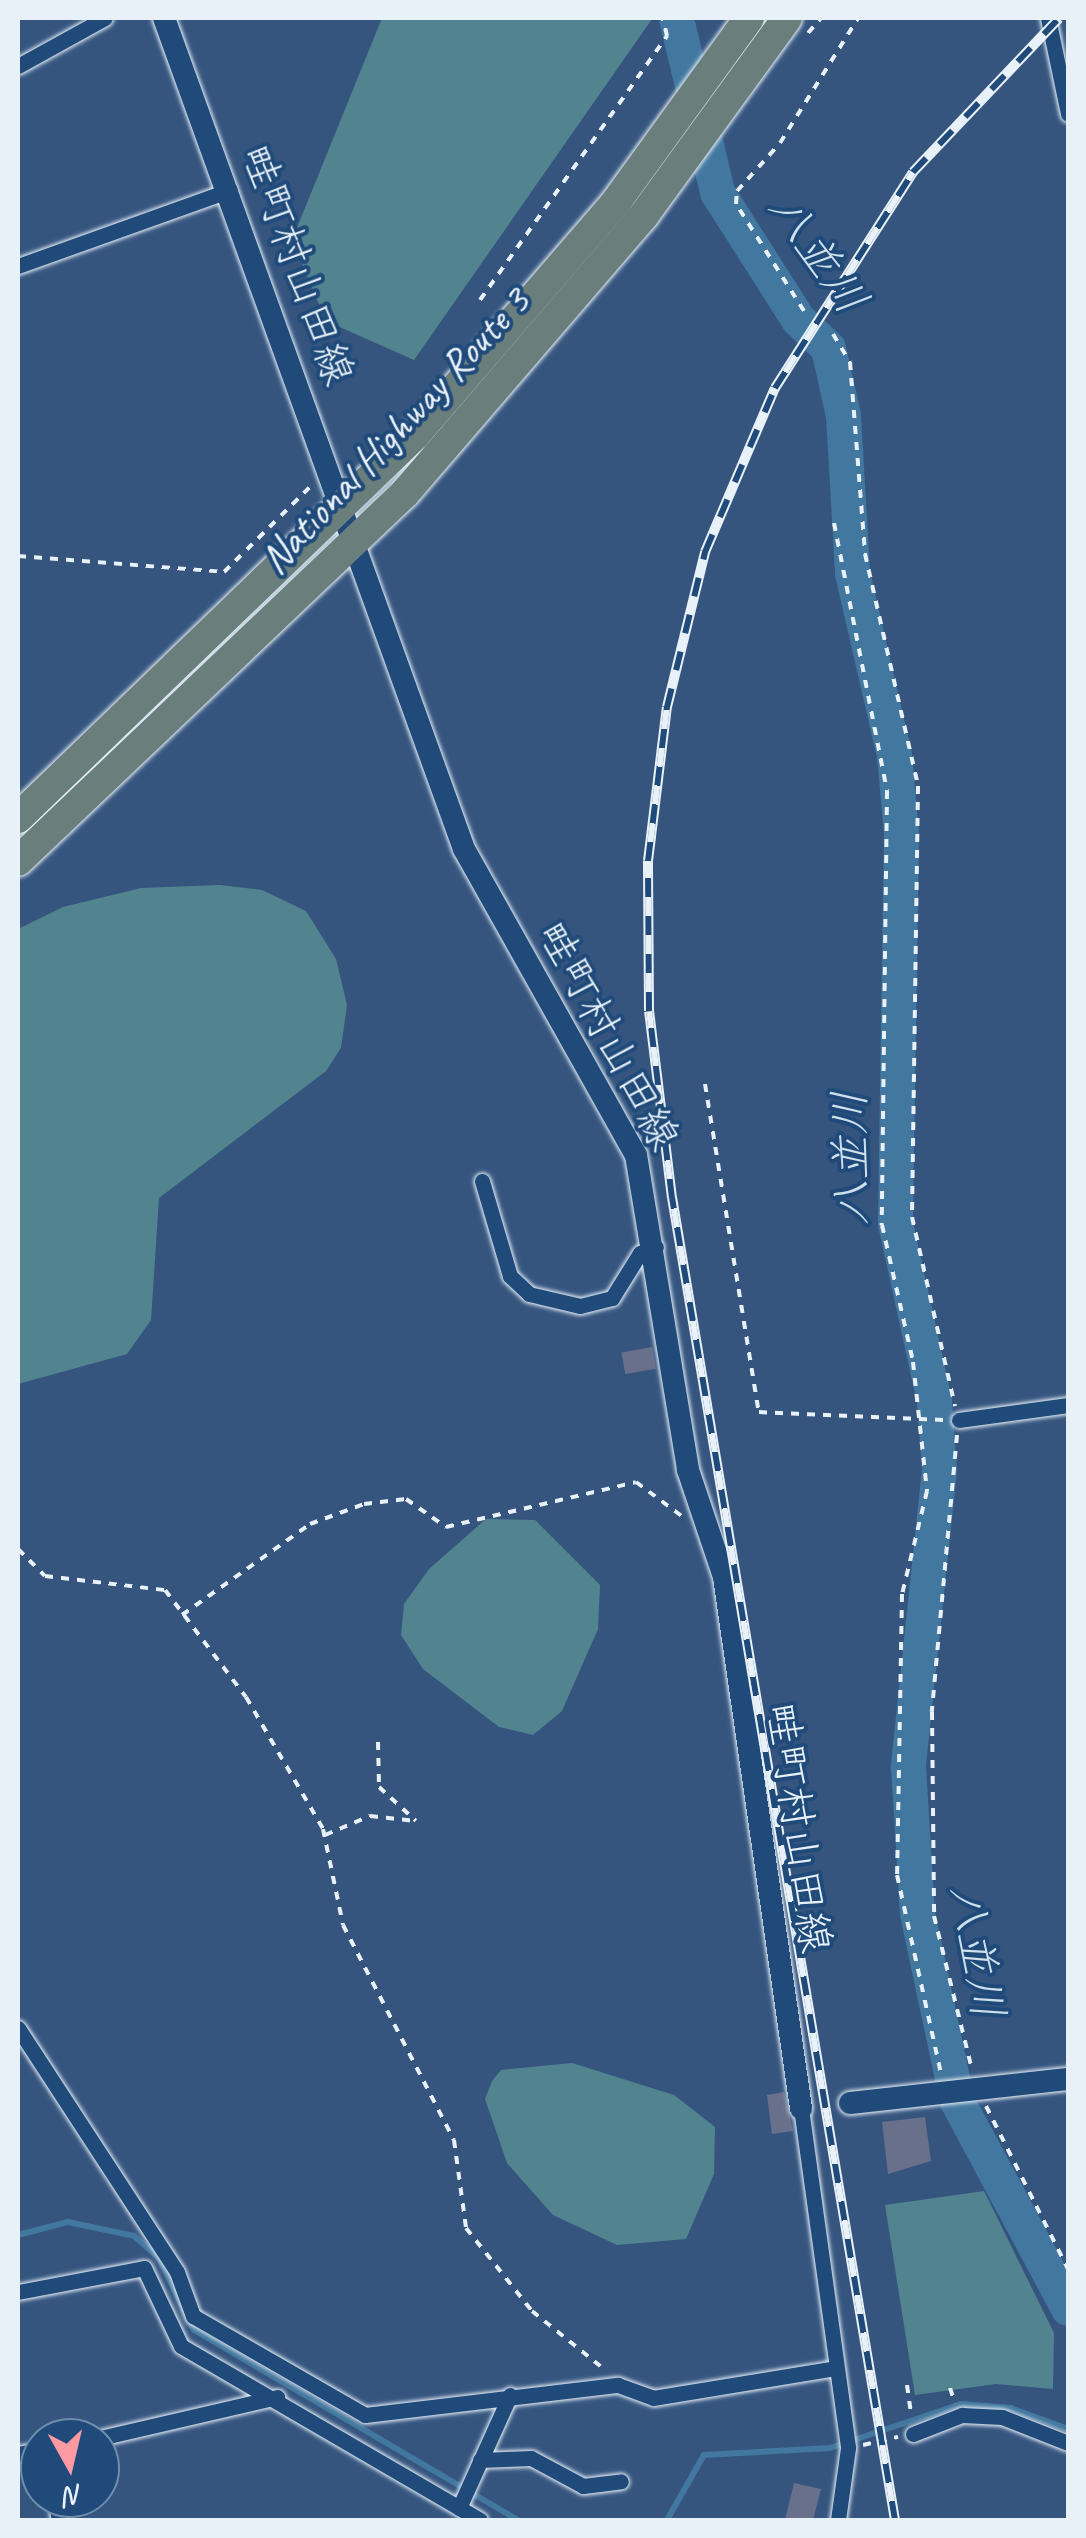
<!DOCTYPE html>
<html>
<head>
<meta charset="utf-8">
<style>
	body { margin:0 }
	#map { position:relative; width:1086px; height:2538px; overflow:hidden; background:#35557f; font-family:Caveat,"Klee One",sans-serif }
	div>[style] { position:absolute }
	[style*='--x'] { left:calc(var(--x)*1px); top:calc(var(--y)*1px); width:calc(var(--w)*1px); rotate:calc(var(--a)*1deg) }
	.green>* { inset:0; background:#528490 }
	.stream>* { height:6px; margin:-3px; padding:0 3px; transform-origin:3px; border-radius:3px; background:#42779f }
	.river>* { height:35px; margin:-17.5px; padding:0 17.5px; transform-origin:17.5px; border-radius:17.5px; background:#42779f }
	.building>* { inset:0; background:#69708c; transform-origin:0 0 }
	.path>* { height:4px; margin-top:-2px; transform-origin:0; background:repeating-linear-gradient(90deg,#e8f1f8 0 8px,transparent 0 16px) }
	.roads { filter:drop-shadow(0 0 2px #e8f1f8) drop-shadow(0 0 2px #e8f1f8) }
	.street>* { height:15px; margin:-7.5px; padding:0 7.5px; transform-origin:7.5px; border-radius:7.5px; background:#1f4a7a }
	.secondary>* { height:22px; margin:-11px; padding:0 11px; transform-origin:11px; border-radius:11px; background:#1f4a7a }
	.highway>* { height:30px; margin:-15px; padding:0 15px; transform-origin:15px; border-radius:15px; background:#6a7f7c }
	.rail>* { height:10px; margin-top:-5px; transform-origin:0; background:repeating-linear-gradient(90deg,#1f4a7a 0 19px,#e8f1f8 0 38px); box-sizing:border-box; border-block:2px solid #e8f1f8 }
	span { translate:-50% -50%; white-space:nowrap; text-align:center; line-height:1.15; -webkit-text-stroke:8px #1f4a7a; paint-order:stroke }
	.street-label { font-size:42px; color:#e8f1f8 }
	.water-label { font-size:45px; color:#cfdfeb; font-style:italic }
	.frame { position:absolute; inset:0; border:20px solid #e8f1f8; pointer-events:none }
	.north { position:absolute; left:20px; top:2418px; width:100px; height:100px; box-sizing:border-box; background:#1f4a7a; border:2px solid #6f8dac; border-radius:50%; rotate:172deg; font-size:28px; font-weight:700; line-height:40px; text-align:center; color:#e8f1f8 }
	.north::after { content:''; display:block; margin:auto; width:35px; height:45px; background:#ff9aa2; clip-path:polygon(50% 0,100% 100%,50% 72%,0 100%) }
</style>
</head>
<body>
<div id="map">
	<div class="green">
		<i style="clip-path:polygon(382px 18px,652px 19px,414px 360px,326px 321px,292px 240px)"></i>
		<i style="clip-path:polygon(220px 885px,262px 890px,306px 911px,336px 959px,347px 1005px,341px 1048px,326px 1071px,159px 1198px,151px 1320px,127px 1354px,18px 1384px,18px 929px,63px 907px,141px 888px)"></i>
		<i style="clip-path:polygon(486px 1519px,535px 1520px,600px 1585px,598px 1629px,562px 1711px,533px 1735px,499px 1727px,423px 1669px,401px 1635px,404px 1604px,429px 1569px)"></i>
		<i style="clip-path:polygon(572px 2063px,674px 2095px,715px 2127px,714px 2174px,686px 2239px,617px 2245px,553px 2215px,507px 2163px,485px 2099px,492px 2081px,501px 2070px)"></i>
		<i style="clip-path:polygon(984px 2191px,1054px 2333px,1053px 2389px,996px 2384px,915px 2395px,885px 2205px)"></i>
	</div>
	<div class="stream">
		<i style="--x:18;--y:2235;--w:52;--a:-14.6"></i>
		<i style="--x:68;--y:2222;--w:67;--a:12"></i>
		<i style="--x:134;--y:2236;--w:33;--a:41"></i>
		<i style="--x:159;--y:2258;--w:80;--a:64.1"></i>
		<i style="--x:194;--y:2330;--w:376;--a:30.4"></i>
		<i style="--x:667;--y:2520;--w:75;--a:-60.4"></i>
		<i style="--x:704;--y:2455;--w:126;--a:-3.2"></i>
		<i style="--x:830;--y:2448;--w:138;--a:-18.6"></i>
		<i style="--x:961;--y:2404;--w:50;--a:4.6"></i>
		<i style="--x:1011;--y:2408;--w:61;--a:20.2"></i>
	</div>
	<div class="river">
		<i style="--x:676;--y:18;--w:179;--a:76.7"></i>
		<i style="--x:717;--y:192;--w:151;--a:57.5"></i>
		<i style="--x:798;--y:319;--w:42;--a:44"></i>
		<i style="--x:828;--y:348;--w:69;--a:77.4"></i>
		<i style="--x:843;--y:415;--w:158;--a:86.7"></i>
		<i style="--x:852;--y:573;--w:187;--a:77"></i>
		<i style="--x:894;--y:755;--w:79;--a:84.9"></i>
		<i style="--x:901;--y:834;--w:389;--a:90.9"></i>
		<i style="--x:895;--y:1223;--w:182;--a:77.6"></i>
		<i style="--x:934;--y:1401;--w:68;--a:85.8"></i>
		<i style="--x:939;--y:1469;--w:299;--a:96"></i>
		<i style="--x:908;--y:1766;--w:147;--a:86.5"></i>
		<i style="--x:917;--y:1913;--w:192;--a:78"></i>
		<i style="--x:957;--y:2101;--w:235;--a:61.8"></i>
	</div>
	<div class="building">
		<i style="left:652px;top:1347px;width:22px;height:31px;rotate:80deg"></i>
		<i style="clip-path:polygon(784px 2092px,793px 2131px,772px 2134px,767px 2095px)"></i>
		<i style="clip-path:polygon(925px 2117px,931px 2161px,888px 2174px,882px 2122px)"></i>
		<i style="clip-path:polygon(794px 2483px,821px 2489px,813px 2520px,785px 2520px)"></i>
	</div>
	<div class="path">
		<i style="--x:808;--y:33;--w:20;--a:-49"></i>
		<i style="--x:480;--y:300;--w:324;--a:-54.7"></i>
		<i style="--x:667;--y:36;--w:18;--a:-103"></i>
		<i style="--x:804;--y:311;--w:127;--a:-122.4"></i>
		<i style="--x:736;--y:204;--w:13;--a:-86"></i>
		<i style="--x:737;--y:191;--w:64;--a:-48.1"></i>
		<i style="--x:780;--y:143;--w:147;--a:-58"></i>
		<i style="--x:833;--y:334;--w:33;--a:59"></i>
		<i style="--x:850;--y:362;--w:193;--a:85.5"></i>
		<i style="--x:865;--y:554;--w:238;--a:77.1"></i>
		<i style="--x:918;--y:786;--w:431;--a:90.8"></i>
		<i style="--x:912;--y:1217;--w:194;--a:77.2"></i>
		<i style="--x:834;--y:523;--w:273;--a:78.8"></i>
		<i style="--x:887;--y:791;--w:434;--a:90.7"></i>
		<i style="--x:882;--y:1225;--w:140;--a:77.2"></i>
		<i style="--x:913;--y:1362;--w:130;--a:83.8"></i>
		<i style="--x:927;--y:1491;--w:106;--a:103.6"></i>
		<i style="--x:902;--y:1594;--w:281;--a:91"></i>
		<i style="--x:897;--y:1875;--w:203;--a:77.5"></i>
		<i style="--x:18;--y:556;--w:207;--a:4.4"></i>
		<i style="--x:224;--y:572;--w:121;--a:-44.7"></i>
		<i style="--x:705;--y:1084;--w:332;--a:80.7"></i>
		<i style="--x:759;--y:1412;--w:185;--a:2.5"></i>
		<i style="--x:957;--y:1435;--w:278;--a:95.2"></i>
		<i style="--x:932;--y:1712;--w:204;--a:89.4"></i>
		<i style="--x:934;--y:1916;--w:158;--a:76.1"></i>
		<i style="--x:18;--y:1549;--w:38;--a:45"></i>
		<i style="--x:45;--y:1576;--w:121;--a:6.7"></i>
		<i style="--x:165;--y:1590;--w:134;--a:52.9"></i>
		<i style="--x:246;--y:1697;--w:153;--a:59.7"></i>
		<i style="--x:323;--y:1829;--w:98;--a:78.2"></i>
		<i style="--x:343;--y:1925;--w:242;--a:62.7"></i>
		<i style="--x:454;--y:2140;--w:89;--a:82.2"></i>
		<i style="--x:466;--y:2228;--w:106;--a:51.5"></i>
		<i style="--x:532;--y:2311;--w:94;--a:38.9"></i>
		<i style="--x:182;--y:1615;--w:157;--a:-35.4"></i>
		<i style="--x:310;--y:1524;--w:58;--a:-20.3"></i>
		<i style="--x:364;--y:1504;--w:42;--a:-6.8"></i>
		<i style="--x:406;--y:1499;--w:49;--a:35"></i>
		<i style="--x:446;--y:1527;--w:195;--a:-13.3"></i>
		<i style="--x:636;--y:1482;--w:59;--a:36.7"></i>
		<i style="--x:378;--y:1742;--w:45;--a:88.7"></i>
		<i style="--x:379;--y:1787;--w:50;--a:42.6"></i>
		<i style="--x:325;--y:1835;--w:49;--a:-22.9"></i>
		<i style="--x:370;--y:1816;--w:46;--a:6.2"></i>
		<i style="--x:986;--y:2106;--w:182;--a:63.3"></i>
		<i style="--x:907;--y:2385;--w:30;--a:82"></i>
		<i style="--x:950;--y:2388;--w:16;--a:72"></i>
		<i style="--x:863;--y:2445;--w:36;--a:-13"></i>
	</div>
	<div class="roads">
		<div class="street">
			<i style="--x:1048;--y:18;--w:98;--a:78.2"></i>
			<i style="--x:18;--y:66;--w:99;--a:-28.9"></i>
			<i style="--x:18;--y:266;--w:225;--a:-19.7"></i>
			<i style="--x:482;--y:1181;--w:99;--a:73.6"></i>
			<i style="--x:510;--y:1276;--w:26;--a:43"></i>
			<i style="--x:529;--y:1294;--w:52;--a:13.2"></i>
			<i style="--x:580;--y:1306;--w:33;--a:-14"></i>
			<i style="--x:612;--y:1298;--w:53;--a:-58.1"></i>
			<i style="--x:640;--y:1253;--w:17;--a:-21"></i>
			<i style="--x:959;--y:1420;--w:110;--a:-7.8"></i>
			<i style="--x:18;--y:2028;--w:291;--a:56.9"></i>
			<i style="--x:177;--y:2272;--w:47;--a:70"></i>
			<i style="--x:193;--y:2316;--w:198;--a:29.9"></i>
			<i style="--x:365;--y:2415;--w:255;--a:-6.8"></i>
			<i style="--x:618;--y:2385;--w:37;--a:20"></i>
			<i style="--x:653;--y:2398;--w:180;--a:-9.3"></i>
			<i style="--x:801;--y:2108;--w:343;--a:82.1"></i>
			<i style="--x:848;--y:2448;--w:73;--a:97.9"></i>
			<i style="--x:18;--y:2292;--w:128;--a:-10.8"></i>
			<i style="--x:144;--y:2268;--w:86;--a:64.6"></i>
			<i style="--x:181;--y:2346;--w:346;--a:30.2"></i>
			<i style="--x:913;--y:2434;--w:53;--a:-21.2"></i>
			<i style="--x:962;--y:2415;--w:40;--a:2.9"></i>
			<i style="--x:1002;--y:2417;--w:71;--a:21.5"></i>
			<i style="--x:100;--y:2438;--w:182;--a:-13"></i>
			<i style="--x:18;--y:2454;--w:22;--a:-10"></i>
			<i style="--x:480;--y:2460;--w:51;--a:-2.2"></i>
			<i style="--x:531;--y:2458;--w:59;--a:28.3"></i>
			<i style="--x:583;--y:2486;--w:38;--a:-7"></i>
			<i style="--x:55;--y:2498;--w:22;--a:80"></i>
			<i style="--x:459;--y:2508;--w:124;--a:-65.7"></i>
		</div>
		<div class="secondary">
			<i style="--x:164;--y:18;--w:883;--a:70.15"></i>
			<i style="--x:464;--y:849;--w:351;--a:60.7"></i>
			<i style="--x:636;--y:1155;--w:319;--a:80.6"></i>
			<i style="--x:688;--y:1470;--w:113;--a:71.4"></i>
			<i style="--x:724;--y:1577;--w:537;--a:81.75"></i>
			<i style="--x:850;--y:2103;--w:219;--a:-6.3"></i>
		</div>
		<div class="highway">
			<i style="--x:18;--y:818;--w:552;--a:-43.97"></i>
			<i style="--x:415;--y:435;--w:308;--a:-49.2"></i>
			<i style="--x:616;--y:202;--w:227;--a:-54.1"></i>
			<i style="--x:18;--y:861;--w:534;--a:-43.56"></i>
			<i style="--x:405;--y:493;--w:367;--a:-49.3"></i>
			<i style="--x:644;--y:215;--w:243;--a:-54"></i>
		</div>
	</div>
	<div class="rail">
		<i style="--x:895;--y:2520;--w:1341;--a:-99.57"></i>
		<i style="--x:672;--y:1198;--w:188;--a:-97"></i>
		<i style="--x:649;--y:1011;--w:150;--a:-90.4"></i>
		<i style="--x:648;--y:861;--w:155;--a:-83"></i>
		<i style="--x:667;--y:707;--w:160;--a:-76.2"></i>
		<i style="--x:705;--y:552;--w:178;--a:-66.9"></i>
		<i style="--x:775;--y:388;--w:256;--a:-57.4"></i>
		<i style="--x:913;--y:172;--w:212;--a:-46.5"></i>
	</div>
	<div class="street-label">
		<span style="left:297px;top:265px;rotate:70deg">畦町村山田線</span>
		<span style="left:395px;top:431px;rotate:-47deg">National Highway Route 3</span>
		<span style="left:608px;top:1036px;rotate:62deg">畦町村山田線</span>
		<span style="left:798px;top:1828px;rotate:82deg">畦町村山田線</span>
	</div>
	<div class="water-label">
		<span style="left:818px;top:254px;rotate:55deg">八並川</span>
		<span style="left:851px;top:1158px;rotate:-91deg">八並川</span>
		<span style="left:977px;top:1952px;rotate:80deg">八並川</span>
	</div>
	<div class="frame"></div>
	<div class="north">N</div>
</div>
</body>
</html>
